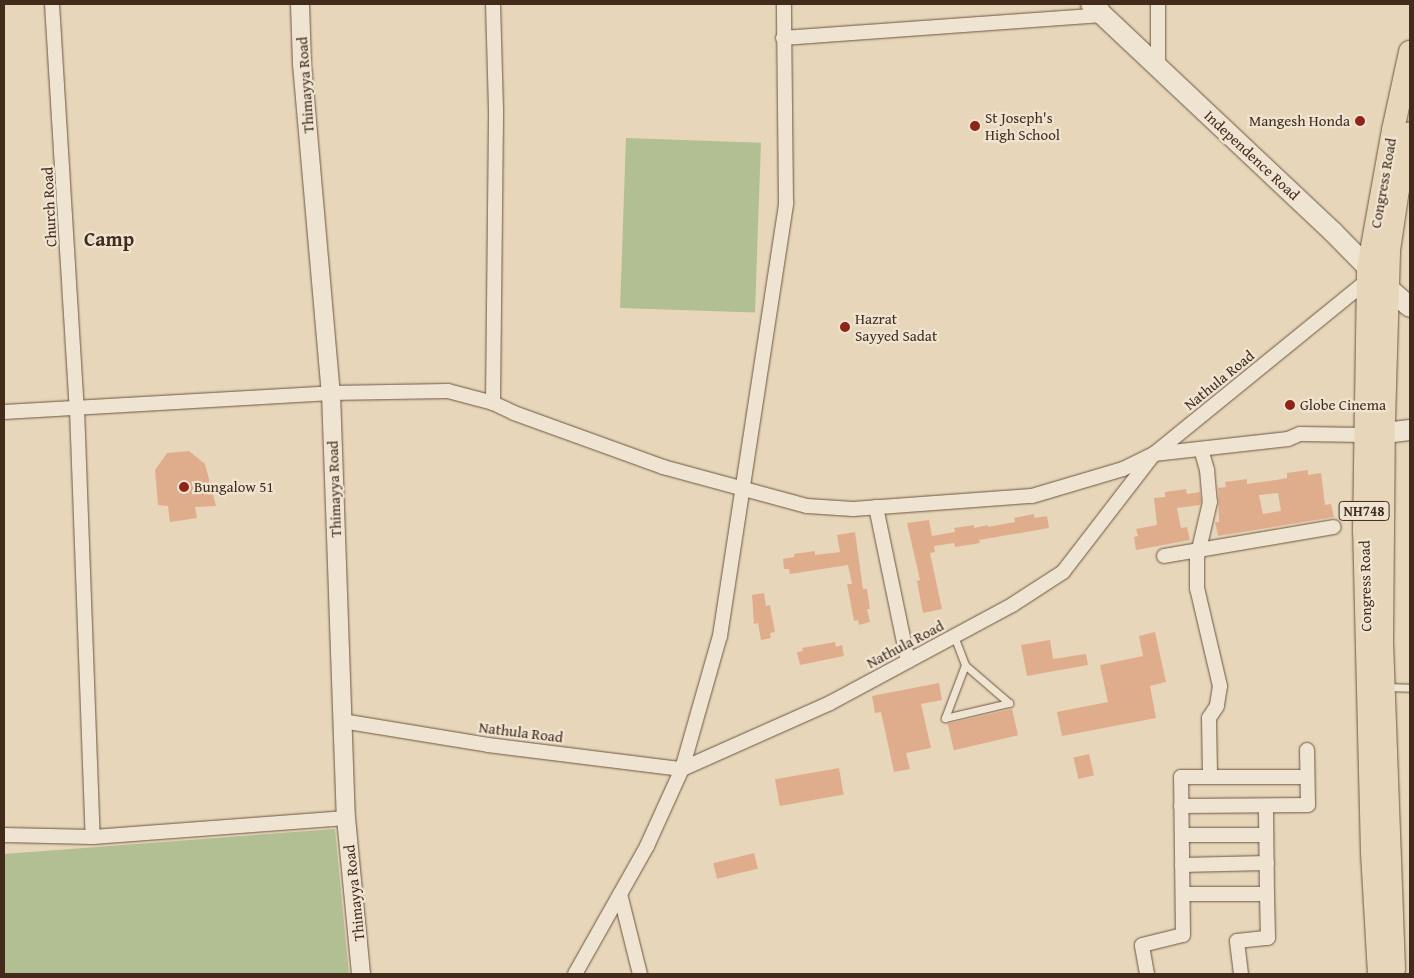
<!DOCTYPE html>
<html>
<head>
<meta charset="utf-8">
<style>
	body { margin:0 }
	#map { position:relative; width:1414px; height:978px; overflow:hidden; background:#e7d6b9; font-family:"Gentium Book Plus",serif }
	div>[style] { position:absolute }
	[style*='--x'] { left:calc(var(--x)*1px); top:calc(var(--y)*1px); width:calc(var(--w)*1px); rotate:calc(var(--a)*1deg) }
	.green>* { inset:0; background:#b1bf93; transform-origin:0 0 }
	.building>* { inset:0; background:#e0ad8c; transform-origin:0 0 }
	.roads { filter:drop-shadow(0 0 1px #6c5642) drop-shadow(0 0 1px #6c5642) }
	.service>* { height:7px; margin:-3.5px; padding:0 3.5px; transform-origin:3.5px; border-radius:3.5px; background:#efe4d2 }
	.minor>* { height:14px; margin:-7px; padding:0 7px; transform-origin:7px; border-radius:7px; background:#efe4d2 }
	.tertiary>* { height:18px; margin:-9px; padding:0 9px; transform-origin:9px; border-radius:9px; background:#efe4d2 }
	.secondary>* { height:20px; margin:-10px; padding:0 10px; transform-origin:10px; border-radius:10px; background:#efe4d2 }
	.trunk>* { height:22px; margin:-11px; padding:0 11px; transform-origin:11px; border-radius:11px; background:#e7d6b9 }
	.dots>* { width:14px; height:14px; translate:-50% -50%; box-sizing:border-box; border:2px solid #efe4d2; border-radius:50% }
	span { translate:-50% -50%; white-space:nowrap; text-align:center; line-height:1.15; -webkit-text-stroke:4.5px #efe4d2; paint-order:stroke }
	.shield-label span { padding:1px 4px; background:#efe4d2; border:1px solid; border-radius:4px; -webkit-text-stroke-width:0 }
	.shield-label { font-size:14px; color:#432b1b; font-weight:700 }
	.street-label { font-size:15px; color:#432b1b }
	.poi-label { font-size:15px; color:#432b1b }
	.left { translate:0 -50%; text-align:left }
	.right { translate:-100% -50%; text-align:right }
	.district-label { font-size:20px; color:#432b1b; font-weight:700 }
	.frame { position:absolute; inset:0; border:5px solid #432b1b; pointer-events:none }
</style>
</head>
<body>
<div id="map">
	<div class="green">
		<i style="left:626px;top:138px;width:135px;height:170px;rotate:2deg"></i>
		<i style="clip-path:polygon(335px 829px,349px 974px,4px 974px,4px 854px)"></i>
	</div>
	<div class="building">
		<i style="clip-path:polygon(189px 451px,205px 464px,216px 506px,195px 507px,197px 518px,170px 522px,168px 506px,158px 505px,155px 470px,167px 453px)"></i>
		<i style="clip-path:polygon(evenodd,1308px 470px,1308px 475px,1321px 473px,1325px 505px,1331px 504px,1334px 517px,1218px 536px,1215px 522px,1219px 522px,1218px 488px,1226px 487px,1225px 482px,1247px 479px,1247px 484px,1276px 480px,1287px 478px,1287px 473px,1308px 470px,1278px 493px,1281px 511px,1263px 514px,1259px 495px,1278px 493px)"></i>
		<i style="clip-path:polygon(1186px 489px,1187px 494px,1200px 492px,1201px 501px,1200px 505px,1177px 508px,1181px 528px,1187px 527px,1190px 540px,1136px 550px,1134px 537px,1138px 536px,1136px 529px,1157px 525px,1154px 498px,1165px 497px,1165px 492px)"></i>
		<i style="clip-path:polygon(1034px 514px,1034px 518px,1047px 516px,1049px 528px,979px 540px,980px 543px,955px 547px,954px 543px,934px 546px,935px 552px,930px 553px,942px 609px,923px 613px,917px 581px,920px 580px,907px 523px,929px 520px,932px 536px,955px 532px,954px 528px,974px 525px,974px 528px,988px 525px,988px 527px,1015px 522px,1014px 518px)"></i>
		<i style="clip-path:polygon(855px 532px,863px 589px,867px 589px,870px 609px,867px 609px,870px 622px,859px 625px,858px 620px,854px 621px,847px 584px,852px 584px,848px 565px,790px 574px,789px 569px,784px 569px,783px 559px,794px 557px,794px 554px,815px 551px,815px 555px,840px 552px,837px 535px)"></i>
		<i style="clip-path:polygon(764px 593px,766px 606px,770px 605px,775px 632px,770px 633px,771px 638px,761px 640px,758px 623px,754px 624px,752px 595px)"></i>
		<i style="clip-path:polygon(1155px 632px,1166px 682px,1150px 686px,1156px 718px,1062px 736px,1057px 712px,1108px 702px,1100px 665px,1143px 656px,1139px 636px)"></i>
		<i style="clip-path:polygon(1050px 640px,1053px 659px,1086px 654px,1088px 665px,1027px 676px,1021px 645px)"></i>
		<i style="clip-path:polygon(835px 642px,836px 647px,842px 645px,844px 656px,800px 665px,797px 652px,803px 651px,802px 648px)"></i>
		<i style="clip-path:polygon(939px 683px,942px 700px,921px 704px,931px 748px,906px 753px,910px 769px,894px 772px,881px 712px,875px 713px,872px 696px)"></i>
		<i style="left:1012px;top:709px;width:27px;height:66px;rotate:77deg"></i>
		<i style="left:1089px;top:754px;width:22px;height:16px;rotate:77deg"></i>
		<i style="left:839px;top:768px;width:27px;height:65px;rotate:80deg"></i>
		<i style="left:754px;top:853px;width:16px;height:42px;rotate:76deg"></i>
	</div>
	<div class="roads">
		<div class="service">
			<i style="--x:954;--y:636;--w:31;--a:69"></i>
			<i style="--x:965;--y:665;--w:57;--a:110.7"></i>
			<i style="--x:945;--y:718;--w:66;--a:-13.2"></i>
			<i style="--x:1009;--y:703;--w:58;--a:-139.2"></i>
			<i style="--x:1386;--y:687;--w:24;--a:2"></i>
		</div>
		<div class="minor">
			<i style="--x:52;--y:4;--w:406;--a:86.5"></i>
			<i style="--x:77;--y:409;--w:428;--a:87.9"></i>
			<i style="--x:1158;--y:4;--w:63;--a:90"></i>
			<i style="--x:783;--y:38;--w:320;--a:-4.1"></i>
			<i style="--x:1102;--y:15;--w:6;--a:-90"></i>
			<i style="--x:493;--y:403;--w:293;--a:-89.4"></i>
			<i style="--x:496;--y:110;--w:106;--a:-91.6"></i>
			<i style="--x:4;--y:412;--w:328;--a:-3.3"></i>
			<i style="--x:331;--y:393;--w:117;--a:-1"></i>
			<i style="--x:448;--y:391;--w:47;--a:14.9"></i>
			<i style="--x:493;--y:403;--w:23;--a:25"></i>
			<i style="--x:514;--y:413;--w:158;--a:19.9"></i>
			<i style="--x:663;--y:467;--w:149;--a:15.2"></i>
			<i style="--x:807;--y:506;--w:46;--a:3.7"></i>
			<i style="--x:853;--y:509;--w:179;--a:-4.2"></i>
			<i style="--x:1032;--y:496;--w:95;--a:-16.5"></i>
			<i style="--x:1123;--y:469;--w:34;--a:-26"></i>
			<i style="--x:1154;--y:454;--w:135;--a:-6.4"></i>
			<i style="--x:1288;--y:439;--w:13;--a:-23"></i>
			<i style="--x:1300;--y:434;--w:65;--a:0.9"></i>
			<i style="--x:1201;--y:449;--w:22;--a:74"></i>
			<i style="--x:1207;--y:470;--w:32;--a:85"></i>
			<i style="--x:1210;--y:502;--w:57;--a:103.1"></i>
			<i style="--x:1197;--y:558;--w:30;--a:90"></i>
			<i style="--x:1197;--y:588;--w:101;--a:76.8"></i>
			<i style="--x:1220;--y:686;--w:20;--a:99"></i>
			<i style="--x:1217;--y:706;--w:14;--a:124"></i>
			<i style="--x:1209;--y:718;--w:59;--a:89"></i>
			<i style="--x:1210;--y:777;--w:97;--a:0"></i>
			<i style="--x:876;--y:507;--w:157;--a:78.3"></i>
			<i style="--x:1164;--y:556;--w:172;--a:-9.7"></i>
			<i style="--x:342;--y:721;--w:148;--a:9.3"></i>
			<i style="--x:488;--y:745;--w:195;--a:7.1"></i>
			<i style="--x:682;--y:769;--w:162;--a:-24"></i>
			<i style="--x:830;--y:703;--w:207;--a:-28.3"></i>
			<i style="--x:1012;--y:605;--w:61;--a:-32.9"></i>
			<i style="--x:1063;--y:572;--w:149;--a:-52.4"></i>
			<i style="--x:1154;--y:454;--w:276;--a:-39.1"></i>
			<i style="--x:1181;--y:806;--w:127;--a:-0.5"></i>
			<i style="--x:1308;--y:805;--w:55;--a:-91"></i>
			<i style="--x:4;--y:835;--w:89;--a:1.3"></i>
			<i style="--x:93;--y:837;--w:254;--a:-4.3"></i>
			<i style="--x:1182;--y:835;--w:84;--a:0"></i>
			<i style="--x:1182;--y:865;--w:85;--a:-1.3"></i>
			<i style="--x:620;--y:894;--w:82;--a:76"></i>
			<i style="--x:1183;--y:894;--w:84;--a:0"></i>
			<i style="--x:1267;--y:894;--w:88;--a:-90.7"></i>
			<i style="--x:575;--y:974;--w:147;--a:-60.6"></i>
			<i style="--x:647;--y:846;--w:85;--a:-65.6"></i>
			<i style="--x:682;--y:769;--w:138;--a:-74.1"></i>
			<i style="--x:720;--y:636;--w:438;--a:-81.3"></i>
			<i style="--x:786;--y:203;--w:199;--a:-90.6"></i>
			<i style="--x:1147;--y:974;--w:29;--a:-100"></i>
			<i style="--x:1142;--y:945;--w:42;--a:-13.7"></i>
			<i style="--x:1183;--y:935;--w:158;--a:-90.7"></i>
			<i style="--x:1181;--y:777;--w:29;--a:0"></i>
			<i style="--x:1241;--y:974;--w:33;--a:-97"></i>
			<i style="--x:1237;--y:941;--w:31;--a:-6"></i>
			<i style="--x:1268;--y:938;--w:44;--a:-91.3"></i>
		</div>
		<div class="tertiary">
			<i style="--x:300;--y:4;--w:60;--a:88.1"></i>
			<i style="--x:302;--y:64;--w:330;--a:85"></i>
			<i style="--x:331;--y:393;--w:425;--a:88"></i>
			<i style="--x:346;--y:818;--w:157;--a:84.5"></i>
		</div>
		<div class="secondary">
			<i style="--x:1091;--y:4;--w:332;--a:43.3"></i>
			<i style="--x:1333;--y:232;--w:77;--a:45.5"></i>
			<i style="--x:1387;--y:287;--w:30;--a:41"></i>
			<i style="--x:1368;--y:435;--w:42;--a:-6.8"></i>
		</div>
		<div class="trunk">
			<i style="--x:1394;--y:969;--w:325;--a:-92.1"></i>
			<i style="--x:1382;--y:644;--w:223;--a:-89.5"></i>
			<i style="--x:1384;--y:421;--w:171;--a:-88.3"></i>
			<i style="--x:1389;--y:250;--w:61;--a:-81.5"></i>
			<i style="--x:1398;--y:190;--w:58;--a:-78.1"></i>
			<i style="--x:1379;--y:974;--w:121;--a:-93.3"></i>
			<i style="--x:1372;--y:853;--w:322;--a:-91.4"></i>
			<i style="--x:1364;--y:531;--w:262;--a:-89.1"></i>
			<i style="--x:1368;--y:269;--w:141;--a:-79.8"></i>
			<i style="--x:1393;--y:130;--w:80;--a:-77.7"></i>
		</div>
	</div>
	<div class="dots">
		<i style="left:1360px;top:121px;background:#8f2418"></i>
		<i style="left:975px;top:126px;background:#8f2418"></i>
		<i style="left:845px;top:327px;background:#8f2418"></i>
		<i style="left:1290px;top:405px;background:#8f2418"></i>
		<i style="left:184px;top:487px;background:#8f2418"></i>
	</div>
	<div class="shield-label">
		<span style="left:1364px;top:511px">NH748</span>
	</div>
	<div class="street-label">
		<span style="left:305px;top:85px;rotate:-94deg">Thimayya Road</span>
		<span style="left:1252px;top:155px;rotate:43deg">Independence Road</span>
		<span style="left:1383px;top:183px;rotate:-80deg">Congress Road</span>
		<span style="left:49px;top:207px;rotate:-93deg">Church Road</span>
		<span style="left:1219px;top:380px;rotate:-39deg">Nathula Road</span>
		<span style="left:334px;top:489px;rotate:-92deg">Thimayya Road</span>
		<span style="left:1365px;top:586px;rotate:-91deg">Congress Road</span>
		<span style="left:905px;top:644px;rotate:-28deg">Nathula Road</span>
		<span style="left:521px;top:732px;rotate:7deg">Nathula Road</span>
		<span style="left:354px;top:893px;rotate:-96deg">Thimayya Road</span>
	</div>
	<div class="poi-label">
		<span class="left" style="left:985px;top:126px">St Joseph's<br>High School</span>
		<span class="right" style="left:1350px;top:121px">Mangesh Honda</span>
		<span class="left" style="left:855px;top:327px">Hazrat<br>Sayyed Sadat</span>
		<span class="left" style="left:1300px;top:405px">Globe Cinema</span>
		<span class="left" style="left:194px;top:487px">Bungalow 51</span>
	</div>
	<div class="district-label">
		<span style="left:109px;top:238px">Camp</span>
	</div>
	<div class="frame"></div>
</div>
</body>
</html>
